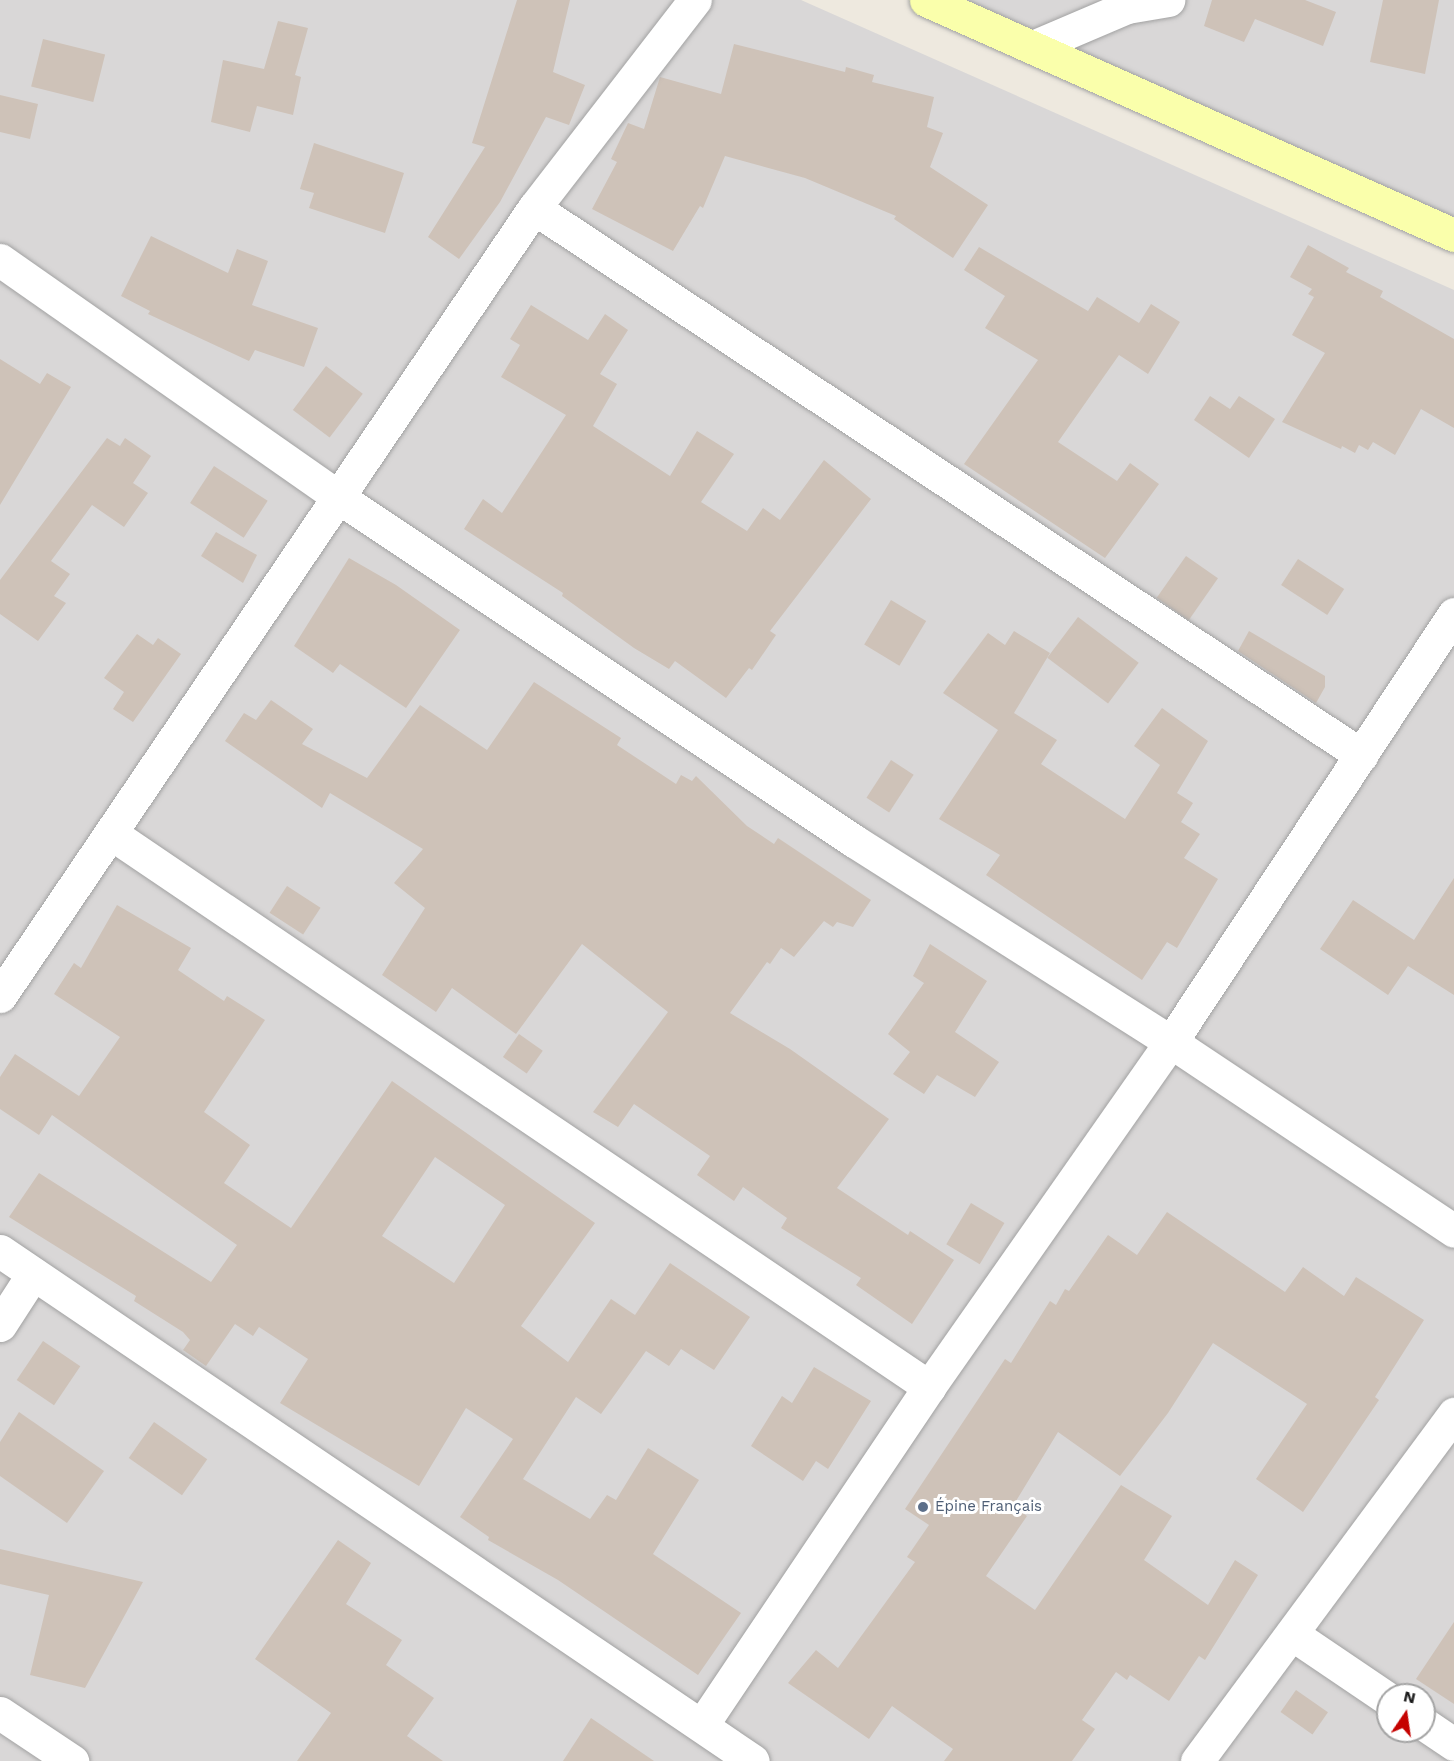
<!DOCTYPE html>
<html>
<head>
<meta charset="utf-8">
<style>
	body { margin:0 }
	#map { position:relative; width:1454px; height:1761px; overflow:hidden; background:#eee9df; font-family:"Work Sans",sans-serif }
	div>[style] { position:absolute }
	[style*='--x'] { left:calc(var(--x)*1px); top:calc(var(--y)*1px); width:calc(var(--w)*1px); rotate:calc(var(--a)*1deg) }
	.residential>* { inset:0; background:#d9d7d7 }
	.building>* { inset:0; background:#cec2b8; transform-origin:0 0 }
	.roads { filter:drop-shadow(0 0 2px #a2a2a2) drop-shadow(0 0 2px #a2a2a2) }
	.street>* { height:33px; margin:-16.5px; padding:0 16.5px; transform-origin:16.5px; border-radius:16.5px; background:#fff }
	.secondary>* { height:33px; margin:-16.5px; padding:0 16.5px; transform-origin:16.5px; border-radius:16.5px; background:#faffab }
	.dots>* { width:16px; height:16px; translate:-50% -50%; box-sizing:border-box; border:3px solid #fff; border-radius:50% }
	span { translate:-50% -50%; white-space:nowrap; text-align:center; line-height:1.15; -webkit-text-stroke:6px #fff; paint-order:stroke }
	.service-label { font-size:15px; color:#4e5e75 }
	.left { translate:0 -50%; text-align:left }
	.north { position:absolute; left:1376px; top:1683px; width:60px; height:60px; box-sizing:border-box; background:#fff; border:2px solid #a4a4a4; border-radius:50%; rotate:13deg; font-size:16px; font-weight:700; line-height:24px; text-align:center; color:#1b1b1b }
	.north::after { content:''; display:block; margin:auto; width:21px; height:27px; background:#c50200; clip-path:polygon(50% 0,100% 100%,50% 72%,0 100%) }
</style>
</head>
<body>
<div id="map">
	<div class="residential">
		<i style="clip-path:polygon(evenodd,0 0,801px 0,1454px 290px,1454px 1761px,0 1761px,0 0,1388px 1695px,1424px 1695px,1424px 1731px,1388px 1731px,1388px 1695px)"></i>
		<i style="clip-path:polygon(944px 0,1454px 0,1454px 224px)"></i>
	</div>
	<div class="building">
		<i style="clip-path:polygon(517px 0,570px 0,553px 72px,585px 85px,569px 125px,546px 117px,500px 202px,459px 259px,428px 237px,485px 147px,472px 143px)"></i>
		<i style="clip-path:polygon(1212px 0,1305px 0,1336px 12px,1323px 46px,1255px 19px,1244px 42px,1204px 26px)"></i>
		<i style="clip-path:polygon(1383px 0,1439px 0,1425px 74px,1370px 62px)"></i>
		<i style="clip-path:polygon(278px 21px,308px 28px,295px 75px,301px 77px,293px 115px,257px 106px,250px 132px,211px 122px,223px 60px,264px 69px)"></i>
		<i style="left:43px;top:39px;width:64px;height:49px;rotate:14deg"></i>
		<i style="clip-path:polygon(734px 44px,845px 72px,846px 67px,874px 75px,872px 82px,934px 97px,927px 127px,943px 133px,930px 167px,988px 205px,953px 258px,894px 219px,896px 216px,805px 178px,725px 156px,703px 208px,700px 206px,673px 251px,592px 209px,617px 162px,611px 159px,628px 123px,644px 129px,660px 77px,721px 94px)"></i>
		<i style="clip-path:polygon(0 95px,38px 104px,30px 139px,0 132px)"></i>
		<i style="clip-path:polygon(314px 143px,404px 173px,385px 233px,309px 208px,314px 193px,300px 189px)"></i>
		<i style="clip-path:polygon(151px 236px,228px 273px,237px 249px,268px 261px,252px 305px,318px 328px,304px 367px,255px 350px,249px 361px,148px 314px,150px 311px,121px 296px)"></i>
		<i style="clip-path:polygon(1308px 245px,1349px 268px,1346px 272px,1383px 291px,1380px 297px,1454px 339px,1454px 428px,1421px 409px,1395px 455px,1373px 442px,1368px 450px,1359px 445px,1355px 453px,1342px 446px,1341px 449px,1282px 422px,1325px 353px,1292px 335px,1314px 297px,1308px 294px,1312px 289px,1290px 277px)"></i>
		<i style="clip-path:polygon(979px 247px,1088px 311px,1097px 297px,1139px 323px,1151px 304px,1180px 322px,1148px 374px,1119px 355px,1058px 442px,1117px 481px,1130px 463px,1159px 484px,1105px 558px,964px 464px,1038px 360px,985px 328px,1005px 296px,964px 270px)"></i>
		<i style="clip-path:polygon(531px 305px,588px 340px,605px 314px,628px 330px,600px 374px,617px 384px,593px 426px,670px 476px,697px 431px,734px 454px,701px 502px,747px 531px,763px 508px,780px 520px,824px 460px,871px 499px,770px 631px,776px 635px,752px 670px,749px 668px,726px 698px,675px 661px,669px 669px,634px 648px,562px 596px,563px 593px,464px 529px,483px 499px,502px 513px,566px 415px,501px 377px,520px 345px,510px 339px)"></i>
		<i style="clip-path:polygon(0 359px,40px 384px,47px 373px,71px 387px,0 505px)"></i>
		<i style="left:326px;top:366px;width:46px;height:55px;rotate:37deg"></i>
		<i style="clip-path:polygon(1210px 396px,1230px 409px,1239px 396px,1275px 419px,1249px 458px,1194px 420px)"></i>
		<i style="clip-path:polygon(107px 438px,120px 446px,125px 438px,151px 456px,133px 483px,148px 493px,124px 527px,92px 505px,51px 561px,70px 574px,54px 596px,66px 603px,38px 641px,0 614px,0 580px)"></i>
		<i style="left:214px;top:466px;width:64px;height:44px;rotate:33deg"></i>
		<i style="clip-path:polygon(216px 532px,257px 555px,243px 583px,201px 556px)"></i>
		<i style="left:1186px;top:556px;width:39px;height:51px;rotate:35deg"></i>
		<i style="clip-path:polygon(349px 558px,396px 585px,460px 630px,406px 708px,340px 664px,333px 673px,294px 646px)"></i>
		<i style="left:1298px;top:559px;width:55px;height:31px;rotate:33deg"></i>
		<i style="left:891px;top:600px;width:41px;height:52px;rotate:31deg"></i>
		<i style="left:1078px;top:617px;width:76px;height:51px;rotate:37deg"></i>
		<i style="clip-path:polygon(1014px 631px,1050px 653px,1014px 713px,1057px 740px,1041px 764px,1125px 819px,1160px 765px,1134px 746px,1162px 708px,1208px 741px,1177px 793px,1193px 803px,1181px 822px,1200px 834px,1184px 858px,1218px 879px,1177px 948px,1167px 942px,1142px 980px,986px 875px,1000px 855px,939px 819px,998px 730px,943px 693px,988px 633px,1005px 645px)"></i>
		<i style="clip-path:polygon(1249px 631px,1325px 676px,1325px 687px,1316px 703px,1238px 651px)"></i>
		<i style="clip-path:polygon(137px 634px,153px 645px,158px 638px,181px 654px,133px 722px,113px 709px,124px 692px,104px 678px)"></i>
		<i style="clip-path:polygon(534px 682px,621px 738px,617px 745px,676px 784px,681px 775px,692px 781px,696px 776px,747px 826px,774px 844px,778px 838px,871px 900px,853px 927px,837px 922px,833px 927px,824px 921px,794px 957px,781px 948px,770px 964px,767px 962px,730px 1013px,790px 1049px,889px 1119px,837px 1188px,908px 1235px,910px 1231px,954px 1260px,912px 1324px,856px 1285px,861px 1278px,781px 1228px,787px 1218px,743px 1187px,734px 1201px,697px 1175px,710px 1156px,634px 1104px,618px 1127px,593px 1112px,668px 1012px,582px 944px,516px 1034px,452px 988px,436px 1012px,382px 975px,425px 908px,394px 883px,423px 849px,330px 793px,322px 808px,225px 741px,244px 713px,256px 720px,271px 700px,313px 729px,302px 744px,367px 778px,420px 705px,487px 750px)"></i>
		<i style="left:891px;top:760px;width:27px;height:45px;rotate:33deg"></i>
		<i style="clip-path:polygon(1454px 878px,1454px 995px,1408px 966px,1388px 995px,1320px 949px,1353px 900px,1414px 940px)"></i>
		<i style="left:287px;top:886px;width:40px;height:32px;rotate:33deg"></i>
		<i style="clip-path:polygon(evenodd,117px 905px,191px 948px,178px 970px,224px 1001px,227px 996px,265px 1020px,204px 1112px,250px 1145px,224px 1183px,291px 1228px,392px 1081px,595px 1223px,521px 1326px,568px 1362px,611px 1299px,635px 1315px,670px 1263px,750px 1317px,714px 1370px,681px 1349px,669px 1366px,646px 1351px,601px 1414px,576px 1397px,523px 1479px,590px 1519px,607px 1495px,616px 1500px,648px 1448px,699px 1480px,653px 1554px,741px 1613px,698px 1675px,558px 1580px,488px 1540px,489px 1537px,460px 1517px,513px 1439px,466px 1408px,419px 1486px,280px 1403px,308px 1359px,259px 1327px,253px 1336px,235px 1324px,206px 1366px,183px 1350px,190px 1340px,183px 1332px,134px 1301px,136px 1296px,9px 1217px,39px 1173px,211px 1282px,237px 1245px,52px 1115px,39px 1135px,0 1109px,0 1077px,15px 1054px,79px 1096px,120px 1037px,54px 994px,74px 963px,81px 968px,117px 905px,435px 1157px,505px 1205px,454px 1283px,382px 1236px,435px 1157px)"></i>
		<i style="clip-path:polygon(930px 944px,987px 981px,955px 1032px,999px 1062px,975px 1097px,937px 1075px,924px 1094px,893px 1074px,910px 1052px,888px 1034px,924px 983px,913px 976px)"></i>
		<i style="left:519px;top:1034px;width:29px;height:28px;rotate:35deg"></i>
		<i style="left:971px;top:1203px;width:39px;height:48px;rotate:31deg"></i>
		<i style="clip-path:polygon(1167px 1212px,1285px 1292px,1303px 1267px,1344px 1296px,1356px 1277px,1424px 1320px,1375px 1397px,1379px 1400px,1303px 1512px,1256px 1479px,1307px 1404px,1213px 1343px,1168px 1413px,1120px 1476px,1058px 1432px,1013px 1506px,1027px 1516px,986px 1576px,1035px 1610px,1121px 1485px,1172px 1516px,1144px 1560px,1208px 1605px,1235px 1560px,1258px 1575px,1205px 1660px,1199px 1656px,1169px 1701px,1130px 1675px,1127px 1680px,1116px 1672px,1082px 1720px,1095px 1729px,1072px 1761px,944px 1761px,953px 1749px,892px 1706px,869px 1739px,788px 1683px,816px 1650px,838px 1668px,915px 1562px,907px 1557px,929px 1525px,905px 1509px,1005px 1359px,1011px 1363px,1050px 1301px,1056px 1305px,1065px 1289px,1069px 1291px,1108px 1235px,1137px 1255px)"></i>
		<i style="left:43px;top:1341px;width:45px;height:47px;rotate:34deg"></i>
		<i style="clip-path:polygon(814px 1367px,871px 1401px,828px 1469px,816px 1461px,803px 1481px,751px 1446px,782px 1396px,792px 1403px)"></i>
		<i style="clip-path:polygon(19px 1412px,104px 1471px,67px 1523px,0 1476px,0 1442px)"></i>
		<i style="left:154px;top:1422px;width:65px;height:44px;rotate:35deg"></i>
		<i style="clip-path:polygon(338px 1540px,371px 1563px,346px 1604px,402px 1640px,386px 1665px,434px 1698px,407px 1736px,443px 1761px,297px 1761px,331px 1713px,255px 1659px)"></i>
		<i style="clip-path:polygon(0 1549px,143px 1582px,85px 1688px,30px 1675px,49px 1595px,0 1584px)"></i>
		<i style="clip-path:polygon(1454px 1622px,1454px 1704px,1416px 1679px)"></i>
		<i style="left:1296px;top:1690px;width:39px;height:27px;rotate:35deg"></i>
		<i style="clip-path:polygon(591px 1718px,654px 1761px,563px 1761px)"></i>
	</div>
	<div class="roads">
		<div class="street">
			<i style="--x:1033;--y:47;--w:102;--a:-23.1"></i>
			<i style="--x:1127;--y:7;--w:42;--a:-9.7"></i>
			<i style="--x:534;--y:208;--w:992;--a:33.48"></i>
			<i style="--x:0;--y:260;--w:416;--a:35"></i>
			<i style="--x:341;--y:499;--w:617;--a:33.69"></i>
			<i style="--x:854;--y:841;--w:375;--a:32.4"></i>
			<i style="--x:1171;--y:1042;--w:340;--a:33.7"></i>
			<i style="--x:112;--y:834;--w:987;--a:34.09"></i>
			<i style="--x:0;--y:996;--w:952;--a:-55.88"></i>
			<i style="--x:534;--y:208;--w:263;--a:-52.3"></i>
			<i style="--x:0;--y:1251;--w:909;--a:34.11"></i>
			<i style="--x:0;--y:1325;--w:61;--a:-57.1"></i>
			<i style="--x:1292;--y:1634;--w:116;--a:34.1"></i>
			<i style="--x:0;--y:1713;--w:87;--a:33.7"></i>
			<i style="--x:1424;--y:1724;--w:36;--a:34"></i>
			<i style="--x:702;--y:1725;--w:407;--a:-56.1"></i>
			<i style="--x:929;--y:1387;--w:421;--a:-55"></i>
			<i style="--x:1171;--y:1042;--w:513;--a:-56.53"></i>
			<i style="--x:1197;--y:1761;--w:432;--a:-53.5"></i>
		</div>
		<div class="secondary">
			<i style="--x:926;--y:0;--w:578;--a:23.99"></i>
		</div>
	</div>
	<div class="dots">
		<i style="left:923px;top:1507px;background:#5c6f8a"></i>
	</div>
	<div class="service-label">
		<span class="left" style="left:935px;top:1507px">Épine Français</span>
	</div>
	<div class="north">N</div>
</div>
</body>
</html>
